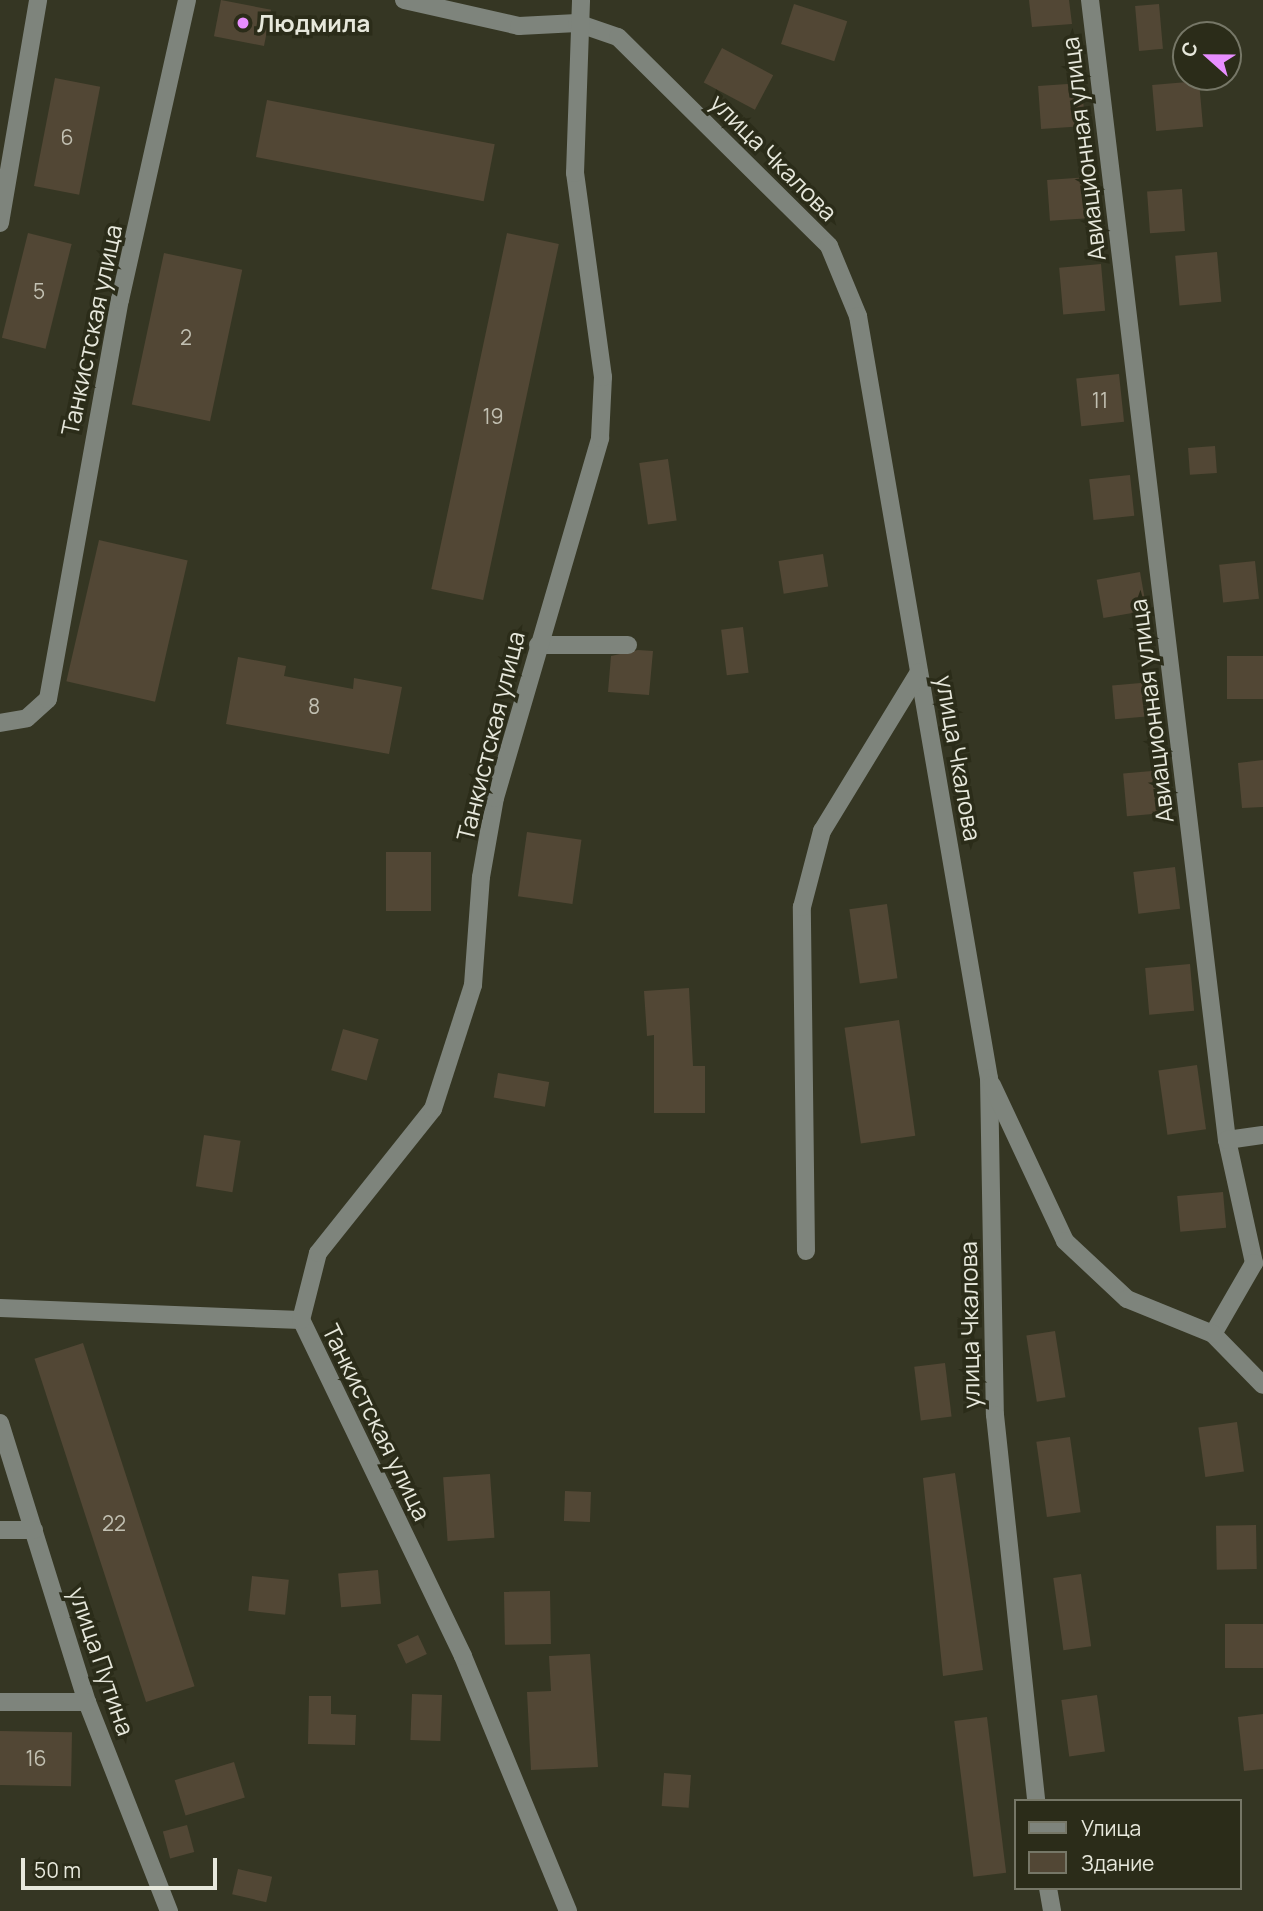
<!DOCTYPE html>
<html>
<head>
<meta charset="utf-8">
<style>
	body { margin:0 }
	#map { position:relative; width:1263px; height:1911px; overflow:hidden; background:#353623; font-family:Manrope,sans-serif }
	div>[style] { position:absolute }
	[style*='--x'] { left:calc(var(--x)*1px); top:calc(var(--y)*1px); width:calc(var(--w)*1px); rotate:calc(var(--a)*1deg) }
	.building>* { inset:0; background:#524735; transform-origin:0 0 }
	.minor>* { height:18px; margin:-9px; padding:0 9px; transform-origin:9px; border-radius:9px; background:#7e847c }
	.dots>* { width:19px; height:19px; translate:-50% -50%; box-sizing:border-box; border:4px solid #2b2c19; border-radius:50% }
	span { translate:-50% -50%; white-space:nowrap; text-align:center; line-height:1.15; -webkit-text-stroke:7px #2b2c19; paint-order:stroke }
	.number-label { font-size:21px; color:#c2c0b2 }
	.number-label span { -webkit-text-stroke-width:0 }
	.poi-label { font-size:24px; color:#e7e8dc; font-weight:700 }
	.left { translate:0 -50%; text-align:left }
	.street-label { font-size:24px; color:#e7e8dc }
	.legend { position:absolute; left:1014px; top:1799px; width:228px; height:91px; box-sizing:border-box; background:#2b2c19; border:2px solid #767767; margin:0; padding:9px 12px; list-style:none; font-size:21px; color:#e7e8dc }
	.legend li { display:flex; align-items:center; gap:14px; height:35px }
	.legend b { width:35px; border:2px solid #767767 }
	.north { position:absolute; left:1172px; top:21px; width:70px; height:70px; box-sizing:border-box; background:#2b2c19; border:2px solid #767767; border-radius:50%; rotate:291deg; font-size:19px; font-weight:700; line-height:28px; text-align:center; color:#e7e8dc }
	.north::after { content:''; display:block; margin:auto; width:24px; height:32px; background:#e88eff; clip-path:polygon(50% 0,100% 100%,50% 72%,0 100%) }
	.scale { position:absolute; left:21px; top:1858px; width:196px; height:32px; box-sizing:border-box; border:4px solid #e7e8dc; border-top:0; padding-left:9px; font-size:21px; line-height:24px; white-space:nowrap; color:#e7e8dc; -webkit-text-stroke:5px #2b2c19; paint-order:stroke }
</style>
</head>
<body>
<div id="map">
	<div class="building">
		<i style="left:221px;top:0;width:51px;height:37px;rotate:11deg"></i>
		<i style="clip-path:polygon(1029px 0,1069px 0,1072px 24px,1032px 27px)"></i>
		<i style="left:794px;top:4px;width:56px;height:42px;rotate:18deg"></i>
		<i style="left:1159px;top:4px;width:45px;height:24px;rotate:85deg"></i>
		<i style="left:722px;top:48px;width:58px;height:39px;rotate:28deg"></i>
		<i style="left:55px;top:78px;width:46px;height:110px;rotate:11deg"></i>
		<i style="left:1199px;top:81px;width:46px;height:47px;rotate:85deg"></i>
		<i style="left:1082px;top:83px;width:43px;height:44px;rotate:86deg"></i>
		<i style="left:267px;top:100px;width:232px;height:58px;rotate:11deg"></i>
		<i style="left:1089px;top:177px;width:41px;height:42px;rotate:86deg"></i>
		<i style="left:1182px;top:189px;width:42px;height:35px;rotate:86deg"></i>
		<i style="left:28px;top:233px;width:45px;height:108px;rotate:14deg"></i>
		<i style="left:507px;top:233px;width:53px;height:364px;rotate:12deg"></i>
		<i style="left:1217px;top:252px;width:50px;height:42px;rotate:85deg"></i>
		<i style="left:164px;top:253px;width:80px;height:155px;rotate:12deg"></i>
		<i style="left:1101px;top:264px;width:47px;height:42px;rotate:85deg"></i>
		<i style="left:1119px;top:374px;width:48px;height:43px;rotate:84deg"></i>
		<i style="left:1215px;top:446px;width:27px;height:27px;rotate:86deg"></i>
		<i style="left:668px;top:459px;width:62px;height:29px;rotate:82deg"></i>
		<i style="left:1130px;top:475px;width:41px;height:41px;rotate:84deg"></i>
		<i style="left:99px;top:540px;width:91px;height:145px;rotate:13deg"></i>
		<i style="left:823px;top:554px;width:33px;height:45px;rotate:81deg"></i>
		<i style="left:1255px;top:561px;width:38px;height:36px;rotate:84deg"></i>
		<i style="left:1140px;top:572px;width:39px;height:44px;rotate:80deg"></i>
		<i style="left:743px;top:627px;width:46px;height:22px;rotate:83deg"></i>
		<i style="clip-path:polygon(638px 650px,653px 651px,649px 695px,608px 692px,611px 656px)"></i>
		<i style="left:1263px;top:656px;width:43px;height:36px;rotate:90deg"></i>
		<i style="clip-path:polygon(238px 657px,286px 666px,284px 676px,353px 689px,354px 678px,402px 687px,389px 754px,226px 724px)"></i>
		<i style="left:1152px;top:682px;width:34px;height:40px;rotate:85deg"></i>
		<i style="clip-path:polygon(1263px 760px,1263px 807px,1242px 808px,1238px 763px)"></i>
		<i style="left:1163px;top:770px;width:43px;height:40px;rotate:85deg"></i>
		<i style="left:527px;top:832px;width:55px;height:65px;rotate:8deg"></i>
		<i style="left:386px;top:852px;width:45px;height:59px"></i>
		<i style="left:1175px;top:867px;width:42px;height:42px;rotate:83deg"></i>
		<i style="left:887px;top:904px;width:75px;height:38px;rotate:82deg"></i>
		<i style="left:1190px;top:964px;width:47px;height:45px;rotate:85deg"></i>
		<i style="clip-path:polygon(689px 988px,693px 1066px,705px 1066px,705px 1113px,654px 1113px,654px 1035px,647px 1036px,644px 991px)"></i>
		<i style="left:899px;top:1020px;width:117px;height:55px;rotate:82deg"></i>
		<i style="left:343px;top:1029px;width:37px;height:43px;rotate:16deg"></i>
		<i style="left:1197px;top:1065px;width:65px;height:39px;rotate:82deg"></i>
		<i style="left:498px;top:1073px;width:52px;height:25px;rotate:10deg"></i>
		<i style="left:204px;top:1135px;width:37px;height:52px;rotate:9deg"></i>
		<i style="left:1223px;top:1192px;width:36px;height:46px;rotate:85deg"></i>
		<i style="left:1055px;top:1331px;width:67px;height:29px;rotate:81deg"></i>
		<i style="left:83px;top:1343px;width:361px;height:51px;rotate:72deg"></i>
		<i style="left:945px;top:1363px;width:54px;height:31px;rotate:83deg"></i>
		<i style="left:1237px;top:1422px;width:50px;height:39px;rotate:82deg"></i>
		<i style="left:1070px;top:1437px;width:76px;height:34px;rotate:82deg"></i>
		<i style="clip-path:polygon(955px 1473px,983px 1670px,943px 1676px,923px 1478px)"></i>
		<i style="left:490px;top:1474px;width:64px;height:47px;rotate:86deg"></i>
		<i style="left:565px;top:1491px;width:26px;height:30px;rotate:2deg"></i>
		<i style="left:1256px;top:1525px;width:44px;height:40px;rotate:89deg"></i>
		<i style="left:378px;top:1570px;width:34px;height:40px;rotate:85deg"></i>
		<i style="left:1081px;top:1574px;width:73px;height:28px;rotate:82deg"></i>
		<i style="left:252px;top:1576px;width:37px;height:35px;rotate:6deg"></i>
		<i style="left:550px;top:1591px;width:53px;height:46px;rotate:89deg"></i>
		<i style="left:1263px;top:1624px;width:44px;height:38px;rotate:90deg"></i>
		<i style="left:418px;top:1635px;width:21px;height:23px;rotate:65deg"></i>
		<i style="clip-path:polygon(590px 1654px,598px 1767px,531px 1770px,527px 1692px,551px 1691px,549px 1656px)"></i>
		<i style="left:412px;top:1694px;width:30px;height:46px;rotate:2deg"></i>
		<i style="left:1097px;top:1695px;width:57px;height:36px;rotate:82deg"></i>
		<i style="clip-path:polygon(309px 1696px,331px 1696px,331px 1714px,356px 1715px,355px 1745px,308px 1744px)"></i>
		<i style="clip-path:polygon(1263px 1714px,1263px 1769px,1244px 1771px,1238px 1717px)"></i>
		<i style="left:987px;top:1717px;width:157px;height:33px;rotate:83deg"></i>
		<i style="left:0;top:1731px;width:72px;height:54px;rotate:1deg"></i>
		<i style="left:234px;top:1762px;width:37px;height:62px;rotate:73deg"></i>
		<i style="left:664px;top:1773px;width:27px;height:33px;rotate:4deg"></i>
		<i style="left:187px;top:1825px;width:28px;height:25px;rotate:75deg"></i>
		<i style="left:238px;top:1869px;width:35px;height:26px;rotate:13deg"></i>
	</div>
	<div class="minor">
		<i style="--x:404;--y:0;--w:118;--a:12.7"></i>
		<i style="--x:519;--y:26;--w:58;--a:-3"></i>
		<i style="--x:577;--y:23;--w:43;--a:18.9"></i>
		<i style="--x:618;--y:37;--w:297;--a:44.7"></i>
		<i style="--x:829;--y:246;--w:76;--a:67.5"></i>
		<i style="--x:858;--y:316;--w:773;--a:80.25"></i>
		<i style="--x:989;--y:1078;--w:337;--a:89"></i>
		<i style="--x:995;--y:1415;--w:388;--a:83.9"></i>
		<i style="--x:1090;--y:0;--w:1148;--a:83.15"></i>
		<i style="--x:1227;--y:1140;--w:126;--a:77.6"></i>
		<i style="--x:1254;--y:1263;--w:82;--a:120"></i>
		<i style="--x:1213;--y:1334;--w:71;--a:45.6"></i>
		<i style="--x:0;--y:223;--w:226;--a:-80.3"></i>
		<i style="--x:538;--y:645;--w:90;--a:0"></i>
		<i style="--x:0;--y:723;--w:27;--a:-10"></i>
		<i style="--x:27;--y:718;--w:28;--a:-42"></i>
		<i style="--x:48;--y:699;--w:405;--a:-79.8"></i>
		<i style="--x:120;--y:300;--w:307;--a:-77.4"></i>
		<i style="--x:992;--y:1085;--w:172;--a:64.9"></i>
		<i style="--x:1065;--y:1241;--w:85;--a:43.1"></i>
		<i style="--x:1127;--y:1299;--w:93;--a:22.1"></i>
		<i style="--x:1227;--y:1140;--w:36;--a:-8"></i>
		<i style="--x:806;--y:1251;--w:344;--a:-90.7"></i>
		<i style="--x:802;--y:907;--w:79;--a:-75.3"></i>
		<i style="--x:822;--y:831;--w:186;--a:-58.6"></i>
		<i style="--x:0;--y:1308;--w:301;--a:2.3"></i>
		<i style="--x:0;--y:1423;--w:292;--a:72.7"></i>
		<i style="--x:87;--y:1702;--w:225;--a:68.6"></i>
		<i style="--x:0;--y:1530;--w:34;--a:0"></i>
		<i style="--x:0;--y:1702;--w:87;--a:0"></i>
		<i style="--x:1048;--y:1888;--w:23;--a:80"></i>
		<i style="--x:568;--y:1911;--w:276;--a:-112.4"></i>
		<i style="--x:463;--y:1656;--w:373;--a:-115.7"></i>
		<i style="--x:301;--y:1320;--w:69;--a:-75.8"></i>
		<i style="--x:318;--y:1253;--w:184;--a:-51.4"></i>
		<i style="--x:433;--y:1109;--w:130;--a:-72.1"></i>
		<i style="--x:473;--y:985;--w:108;--a:-85.8"></i>
		<i style="--x:481;--y:877;--w:80;--a:-80"></i>
		<i style="--x:495;--y:798;--w:375;--a:-73.7"></i>
		<i style="--x:600;--y:438;--w:61;--a:-87.2"></i>
		<i style="--x:603;--y:377;--w:206;--a:-97.8"></i>
		<i style="--x:575;--y:173;--w:173;--a:-88"></i>
	</div>
	<div class="dots">
		<i style="left:243px;top:23px;background:#e88eff"></i>
	</div>
	<div class="number-label">
		<span style="left:67px;top:137px">6</span>
		<span style="left:39px;top:291px">5</span>
		<span style="left:186px;top:337px">2</span>
		<span style="left:1100px;top:400px">11</span>
		<span style="left:493px;top:416px">19</span>
		<span style="left:314px;top:706px">8</span>
		<span style="left:114px;top:1523px">22</span>
		<span style="left:36px;top:1758px">16</span>
	</div>
	<div class="poi-label">
		<span class="left" style="left:257px;top:23px">Людмила</span>
	</div>
	<div class="street-label">
		<span style="left:1083px;top:149px;rotate:-97deg">Авиационная улица</span>
		<span style="left:774px;top:157px;rotate:45deg">улица Чкалова</span>
		<span style="left:91px;top:330px;rotate:-78deg">Танкистская улица</span>
		<span style="left:1151px;top:711px;rotate:-97deg">Авиационная улица</span>
		<span style="left:490px;top:736px;rotate:-76deg">Танкистская улица</span>
		<span style="left:959px;top:758px;rotate:80deg">улица Чкалова</span>
		<span style="left:969px;top:1325px;rotate:-91deg">улица Чкалова</span>
		<span style="left:377px;top:1422px;rotate:64deg">Танкистская улица</span>
		<span style="left:102px;top:1661px;rotate:71deg">улица Путина</span>
	</div>
	<ul class="legend">
	<li><b style="height:9px;background:#7e847c"></b>Улица</li>
	<li><b style="height:19px;background:#524735"></b>Здание</li>
	</ul>
	<div class="north">С</div>
	<div class="scale">50 m</div>
</div>
</body>
</html>
